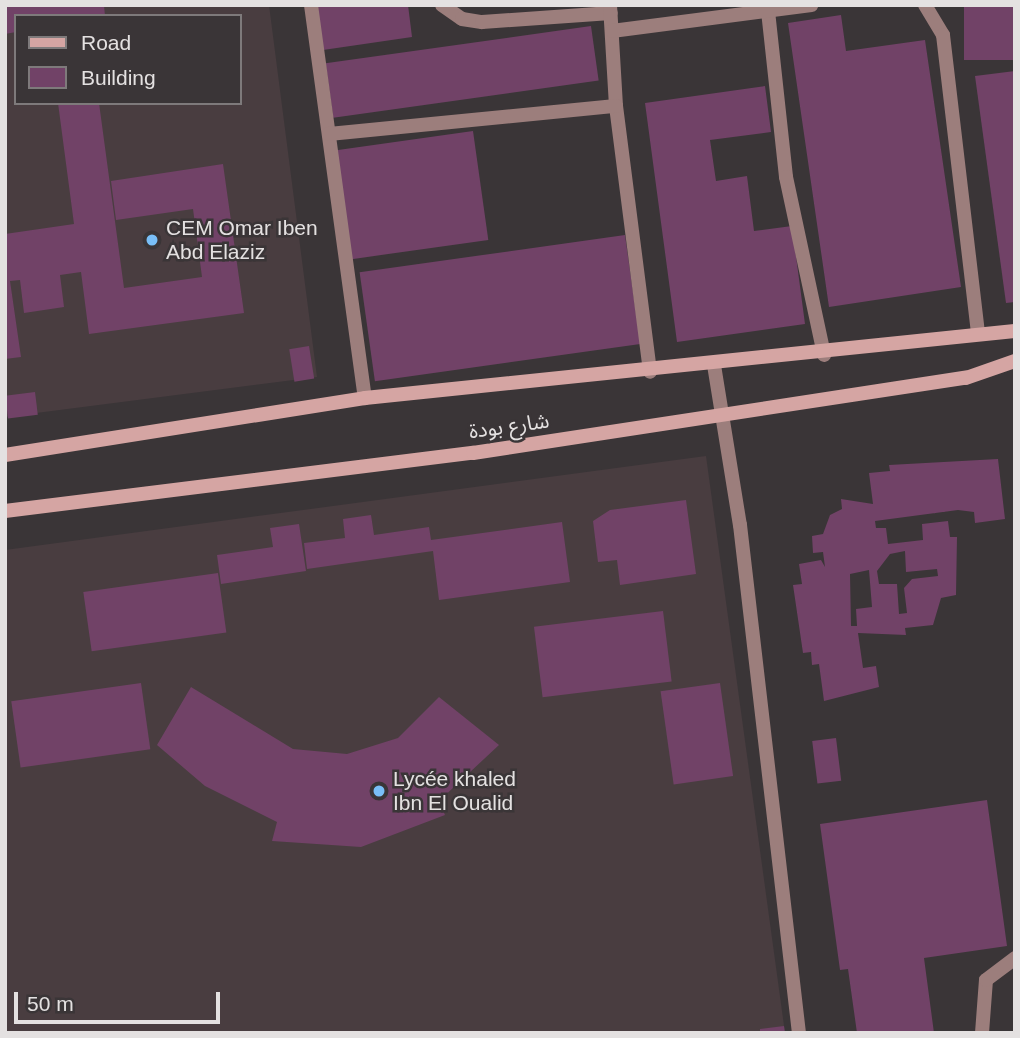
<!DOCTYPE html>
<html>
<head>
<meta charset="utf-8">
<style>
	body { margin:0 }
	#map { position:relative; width:1020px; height:1038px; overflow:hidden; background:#3a3537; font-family:Arial,"Noto Sans Arabic",sans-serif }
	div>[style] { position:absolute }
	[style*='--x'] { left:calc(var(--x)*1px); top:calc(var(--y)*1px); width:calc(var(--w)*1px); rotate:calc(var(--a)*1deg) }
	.built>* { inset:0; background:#493d40 }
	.building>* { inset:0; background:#714267; transform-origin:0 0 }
	.street>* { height:14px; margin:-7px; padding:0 7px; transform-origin:7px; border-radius:7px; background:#9c7e7c }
	.secondary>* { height:14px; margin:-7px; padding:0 7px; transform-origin:7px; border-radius:7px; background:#d5a5a3 }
	.dots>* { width:19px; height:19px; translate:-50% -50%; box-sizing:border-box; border:4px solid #3a3537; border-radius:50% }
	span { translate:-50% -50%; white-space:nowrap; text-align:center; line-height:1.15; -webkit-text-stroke:5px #3a3537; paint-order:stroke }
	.poi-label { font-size:21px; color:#e4e1e1 }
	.left { translate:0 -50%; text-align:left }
	.street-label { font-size:21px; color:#e4e1e1 }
	.frame { position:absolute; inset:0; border:7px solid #e4e1e1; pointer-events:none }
	.legend { position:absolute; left:14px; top:14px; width:228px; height:91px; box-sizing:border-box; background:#3a3537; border:2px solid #7e7a7b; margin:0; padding:9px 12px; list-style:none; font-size:21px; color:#e4e1e1 }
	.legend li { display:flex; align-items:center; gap:14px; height:35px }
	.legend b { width:35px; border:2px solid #7e7a7b }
	.scale { position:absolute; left:14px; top:992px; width:206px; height:32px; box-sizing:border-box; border:4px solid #e4e1e1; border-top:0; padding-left:9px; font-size:21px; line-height:24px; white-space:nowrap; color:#e4e1e1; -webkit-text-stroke:5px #3a3537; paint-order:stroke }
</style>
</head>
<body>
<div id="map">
	<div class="built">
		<i style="clip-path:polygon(evenodd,5px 5px,269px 5px,317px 377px,5px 417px,5px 5px,16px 16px,240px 16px,240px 103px,16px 103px,16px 16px)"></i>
		<i style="clip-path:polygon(706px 456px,785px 1033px,5px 1033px,5px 550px)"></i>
	</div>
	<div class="building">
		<i style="clip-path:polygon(5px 5px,104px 5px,105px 16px,16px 16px,16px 32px,5px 34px)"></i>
		<i style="clip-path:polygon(317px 5px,408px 5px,412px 37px,323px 50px)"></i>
		<i style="left:964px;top:5px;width:51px;height:55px"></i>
		<i style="clip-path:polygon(841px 15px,846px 51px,925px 40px,961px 287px,829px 307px,788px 23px)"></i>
		<i style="left:591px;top:26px;width:55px;height:268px;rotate:82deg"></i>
		<i style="clip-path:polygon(1015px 71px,1015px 302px,1006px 303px,975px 76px)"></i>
		<i style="clip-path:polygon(765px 86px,771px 132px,710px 140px,716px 181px,747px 176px,754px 231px,792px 226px,805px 324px,677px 342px,645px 103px)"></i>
		<i style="clip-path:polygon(58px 103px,99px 103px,124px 288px,202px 277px,193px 209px,116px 220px,111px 181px,223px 164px,244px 313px,89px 334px,81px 272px,60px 275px,64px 307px,24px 313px,20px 280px,10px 281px,21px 357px,5px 359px,5px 234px,74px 224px)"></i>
		<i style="left:473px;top:131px;width:110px;height:138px;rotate:82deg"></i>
		<i style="left:625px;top:235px;width:110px;height:268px;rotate:82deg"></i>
		<i style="left:309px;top:346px;width:33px;height:20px;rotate:81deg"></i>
		<i style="left:35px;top:392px;width:23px;height:30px;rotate:83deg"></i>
		<i style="clip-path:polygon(evenodd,998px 459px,1005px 519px,975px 523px,974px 512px,958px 510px,875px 521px,876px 528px,886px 528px,888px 544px,923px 540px,922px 524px,948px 521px,950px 537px,957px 537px,956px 595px,941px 598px,933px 625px,905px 628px,906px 635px,858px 633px,863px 668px,876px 666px,879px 687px,824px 701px,819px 664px,812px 665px,811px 652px,803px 653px,793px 585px,802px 584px,799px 564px,821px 560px,825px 567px,823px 552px,813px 553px,812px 536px,823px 534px,830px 515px,842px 509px,841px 499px,873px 504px,869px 473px,890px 471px,889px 465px,998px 459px,905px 551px,906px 572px,937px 569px,938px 576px,912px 579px,904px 588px,907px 613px,899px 614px,897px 584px,879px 584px,877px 571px,890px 554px,905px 551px,998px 459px,869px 570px,872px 607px,856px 609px,857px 626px,851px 626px,850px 574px,869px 570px)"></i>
		<i style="clip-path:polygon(686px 500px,696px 574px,620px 585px,617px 560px,598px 562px,593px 521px,610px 510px)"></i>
		<i style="clip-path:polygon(371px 515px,374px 535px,429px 527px,431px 540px,562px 522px,570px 582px,439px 600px,433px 551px,307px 569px,304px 543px,345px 538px,343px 519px)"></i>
		<i style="clip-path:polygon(299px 524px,306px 571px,221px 584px,217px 555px,273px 547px,270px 528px)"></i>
		<i style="left:218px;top:573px;width:60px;height:136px;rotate:82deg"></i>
		<i style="left:663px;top:611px;width:71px;height:130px;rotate:83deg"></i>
		<i style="left:141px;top:683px;width:67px;height:131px;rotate:82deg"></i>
		<i style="left:720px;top:683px;width:94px;height:60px;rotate:82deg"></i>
		<i style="clip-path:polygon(191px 687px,293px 749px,347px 754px,398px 738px,439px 697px,499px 745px,439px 801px,445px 815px,361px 847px,272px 841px,277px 822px,205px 786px,157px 745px)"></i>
		<i style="left:836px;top:738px;width:43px;height:24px;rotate:83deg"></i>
		<i style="clip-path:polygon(987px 800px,1007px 946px,924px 958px,934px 1033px,857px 1033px,848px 969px,840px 970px,820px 824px)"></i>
		<i style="clip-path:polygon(784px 1026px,785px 1033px,760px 1033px,760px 1029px)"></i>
	</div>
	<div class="street">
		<i style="--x:311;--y:5;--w:397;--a:82.2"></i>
		<i style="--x:442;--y:5;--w:24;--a:35"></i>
		<i style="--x:462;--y:19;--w:20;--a:9"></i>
		<i style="--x:482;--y:22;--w:129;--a:-4"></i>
		<i style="--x:610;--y:5;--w:101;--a:86.6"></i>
		<i style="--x:616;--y:106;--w:268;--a:82.7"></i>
		<i style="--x:925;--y:5;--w:35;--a:59"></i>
		<i style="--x:943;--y:35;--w:299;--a:83.3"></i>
		<i style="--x:768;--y:11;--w:167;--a:83.8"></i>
		<i style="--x:786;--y:177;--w:182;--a:77.9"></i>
		<i style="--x:612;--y:31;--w:201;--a:-7.4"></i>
		<i style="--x:329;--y:134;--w:288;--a:-5.6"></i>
		<i style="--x:714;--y:365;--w:162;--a:80.8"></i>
		<i style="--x:740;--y:525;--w:511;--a:83.38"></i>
		<i style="--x:982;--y:1033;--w:53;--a:-85.7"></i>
		<i style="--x:986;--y:980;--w:36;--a:-37"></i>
	</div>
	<div class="secondary">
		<i style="--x:5;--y:455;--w:364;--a:-9"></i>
		<i style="--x:365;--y:398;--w:653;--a:-5.89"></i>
		<i style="--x:5;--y:511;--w:472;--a:-7.1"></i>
		<i style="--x:473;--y:453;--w:499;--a:-8.7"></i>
		<i style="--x:966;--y:378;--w:52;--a:-19.1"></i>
	</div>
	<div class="dots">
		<i style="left:152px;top:240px;background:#79bff8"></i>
		<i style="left:379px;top:791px;background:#79bff8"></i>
	</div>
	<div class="poi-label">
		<span class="left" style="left:166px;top:240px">CEM Omar Iben<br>Abd Elaziz</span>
		<span class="left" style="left:393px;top:791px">Lycée khaled<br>Ibn El Oualid</span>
	</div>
	<div class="street-label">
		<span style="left:509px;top:426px;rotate:-8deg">شارع بودة</span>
	</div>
	<div class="frame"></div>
	<ul class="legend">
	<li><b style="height:9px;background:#d5a5a3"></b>Road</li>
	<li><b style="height:19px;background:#714267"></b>Building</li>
	</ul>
	<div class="scale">50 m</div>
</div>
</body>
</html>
